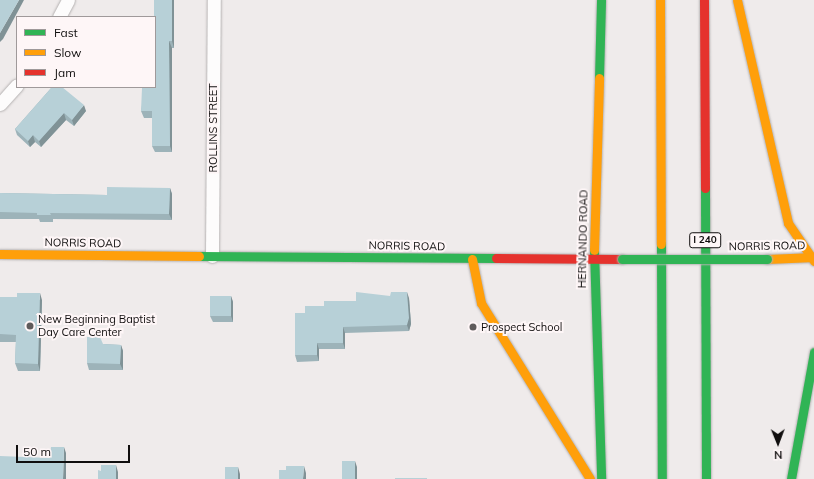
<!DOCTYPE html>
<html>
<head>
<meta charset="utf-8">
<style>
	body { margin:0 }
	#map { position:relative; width:814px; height:479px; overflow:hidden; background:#efebeb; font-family:Mulish,sans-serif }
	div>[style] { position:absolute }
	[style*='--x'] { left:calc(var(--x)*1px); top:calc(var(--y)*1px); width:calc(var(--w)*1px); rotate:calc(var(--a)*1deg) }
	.roads { filter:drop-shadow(0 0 1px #b4b1b1) drop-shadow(0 0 1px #b4b1b1) }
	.street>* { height:13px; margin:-6.5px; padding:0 6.5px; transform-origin:6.5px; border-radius:6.5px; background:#fdfcfc }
	.fast>* { height:9px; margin:-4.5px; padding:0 4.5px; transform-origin:4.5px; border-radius:4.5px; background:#30b455 }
	.slow>* { height:9px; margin:-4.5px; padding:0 4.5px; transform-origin:4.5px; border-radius:4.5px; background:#ff9f0a }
	.jam>* { height:9px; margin:-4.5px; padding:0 4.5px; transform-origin:4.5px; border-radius:4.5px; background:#e5322d }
	.bridges { filter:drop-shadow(0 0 1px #b4b1b1) drop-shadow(0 0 1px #b4b1b1) }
	.fast-bridge>* { height:9px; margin:-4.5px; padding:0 4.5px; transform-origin:4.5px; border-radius:4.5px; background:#30b455 }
	.wall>* { inset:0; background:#9db3b9 }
	.shaded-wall>* { inset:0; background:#809296 }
	.building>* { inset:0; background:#b7d0d7; transform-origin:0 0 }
	.dots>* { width:11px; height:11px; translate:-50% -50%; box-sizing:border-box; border:2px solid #fef6f7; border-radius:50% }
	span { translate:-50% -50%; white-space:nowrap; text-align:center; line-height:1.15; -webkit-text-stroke:4px #fef6f7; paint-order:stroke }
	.shield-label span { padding:1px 3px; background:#fef6f7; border:1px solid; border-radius:3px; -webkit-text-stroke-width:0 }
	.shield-label { font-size:10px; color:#100e0e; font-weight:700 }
	.street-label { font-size:11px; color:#100e0e }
	.poi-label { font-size:11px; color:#100e0e }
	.left { translate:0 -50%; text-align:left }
	.legend { position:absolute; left:16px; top:16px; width:140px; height:72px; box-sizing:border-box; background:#fef6f7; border:1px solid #9f999a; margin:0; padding:5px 7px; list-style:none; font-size:12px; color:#100e0e }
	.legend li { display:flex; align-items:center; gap:8px; height:20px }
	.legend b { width:20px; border:1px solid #9f999a }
	.north { position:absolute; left:758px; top:423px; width:40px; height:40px; -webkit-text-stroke:3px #fef6f7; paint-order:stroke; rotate:179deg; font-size:11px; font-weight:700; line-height:16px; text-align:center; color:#100e0e }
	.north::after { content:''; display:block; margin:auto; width:14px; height:18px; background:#100e0e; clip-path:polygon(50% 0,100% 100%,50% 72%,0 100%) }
	.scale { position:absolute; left:16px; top:445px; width:114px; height:18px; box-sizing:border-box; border:2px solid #100e0e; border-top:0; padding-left:5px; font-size:12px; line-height:14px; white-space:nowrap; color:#100e0e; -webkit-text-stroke:3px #fef6f7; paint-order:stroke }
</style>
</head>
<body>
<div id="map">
	<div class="roads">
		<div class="street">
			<i style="--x:59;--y:17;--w:19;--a:-62"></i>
			<i style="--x:0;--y:104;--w:25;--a:-48"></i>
			<i style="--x:212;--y:256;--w:256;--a:-89.6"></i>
		</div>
		<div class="fast">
			<i style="--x:599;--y:78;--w:78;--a:-88.5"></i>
			<i style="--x:705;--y:188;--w:291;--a:89.8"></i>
			<i style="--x:661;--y:244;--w:235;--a:89.8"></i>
			<i style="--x:594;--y:250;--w:229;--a:88.2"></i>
			<i style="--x:199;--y:256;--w:297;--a:0.4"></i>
			<i style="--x:791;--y:479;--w:129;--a:-79.7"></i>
		</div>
		<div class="slow">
			<i style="--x:660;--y:0;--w:244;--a:89.8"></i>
			<i style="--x:737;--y:0;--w:229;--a:77.1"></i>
			<i style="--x:788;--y:223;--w:46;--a:55.6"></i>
			<i style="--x:594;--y:250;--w:172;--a:-88.3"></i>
			<i style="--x:0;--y:254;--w:199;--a:0.6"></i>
			<i style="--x:472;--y:259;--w:45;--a:78.4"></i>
			<i style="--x:481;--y:303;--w:207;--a:58.2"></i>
			<i style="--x:767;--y:259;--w:47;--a:-2.4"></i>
		</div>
		<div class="jam">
			<i style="--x:704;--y:0;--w:188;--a:89.7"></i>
			<i style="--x:496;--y:258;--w:126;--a:0.5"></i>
		</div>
	</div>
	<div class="bridges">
		<div class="fast-bridge">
			<i style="--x:622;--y:259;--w:145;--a:0"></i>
		</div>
	</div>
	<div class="wall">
		<i style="clip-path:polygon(154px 0,174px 0,174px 48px,172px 48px,172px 152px,155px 152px,152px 146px,152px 118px,144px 118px,141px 111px,145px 88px,155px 87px)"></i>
		<i style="clip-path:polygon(52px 87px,86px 111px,74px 126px,66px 120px,41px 147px,35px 142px,30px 147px,17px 135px,15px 129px)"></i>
		<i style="clip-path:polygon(170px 188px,172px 194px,172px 220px,53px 219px,53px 222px,40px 222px,39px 219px,0 219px,0 193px,107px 195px)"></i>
		<i style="clip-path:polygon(231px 296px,233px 302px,233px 322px,213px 322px,210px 316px)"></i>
		<i style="clip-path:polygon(0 297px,42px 300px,40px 371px,18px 371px,15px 363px,16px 342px,0 342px)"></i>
		<i style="clip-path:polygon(409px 298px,411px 324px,409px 331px,345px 333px,345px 349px,319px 349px,319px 361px,297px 362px,295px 355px,305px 313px,324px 306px,356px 301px)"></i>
		<i style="clip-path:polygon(103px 344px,121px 345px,123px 351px,123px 370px,89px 370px,87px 363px)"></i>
	</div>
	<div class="shaded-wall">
		<i style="clip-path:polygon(19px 0,24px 0,3px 39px,0 42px,0 33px)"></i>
		<i style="clip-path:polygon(172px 0,174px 0,174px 48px,172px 41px)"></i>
		<i style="clip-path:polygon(169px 41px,172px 48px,172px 152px,170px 146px)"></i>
		<i style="clip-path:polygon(84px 105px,86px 111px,74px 126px,72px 120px)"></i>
		<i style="clip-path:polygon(64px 113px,66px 120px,41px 147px,39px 141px)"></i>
		<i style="clip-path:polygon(33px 135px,35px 142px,30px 147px,28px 141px)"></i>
		<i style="clip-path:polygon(170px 188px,172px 194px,172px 220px,169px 214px)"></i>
		<i style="clip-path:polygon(407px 292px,409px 298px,411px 324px,409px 331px,407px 325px)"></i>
		<i style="clip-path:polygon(40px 293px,42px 300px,40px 371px,38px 364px)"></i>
		<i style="clip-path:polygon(231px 296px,233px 302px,233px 322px,231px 316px)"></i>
		<i style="clip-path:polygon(343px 327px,345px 333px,345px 349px,343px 343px)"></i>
		<i style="clip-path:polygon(317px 343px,319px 349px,319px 361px,317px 355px)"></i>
		<i style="clip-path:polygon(121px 345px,123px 351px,123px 370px,120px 364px)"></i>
		<i style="clip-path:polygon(64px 447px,66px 453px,66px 479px,63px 479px)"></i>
		<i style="clip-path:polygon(355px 461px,357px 467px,357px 479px,355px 479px)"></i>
		<i style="clip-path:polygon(116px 465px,118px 472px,118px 479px,116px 479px)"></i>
		<i style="clip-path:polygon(304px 466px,306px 473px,306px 479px,303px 479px)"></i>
		<i style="clip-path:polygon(238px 467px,240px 474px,240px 479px,238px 479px)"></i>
	</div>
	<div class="building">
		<i style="clip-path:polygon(0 0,19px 0,0 33px)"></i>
		<i style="clip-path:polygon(154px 0,172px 0,172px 41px,169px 41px,170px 146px,152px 146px,152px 111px,141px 111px,142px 88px,145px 88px,145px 87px,155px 87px,155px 17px,154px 17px)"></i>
		<i style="clip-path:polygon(52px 87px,62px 87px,84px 105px,72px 120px,64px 113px,39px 141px,33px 135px,28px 141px,15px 129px)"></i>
		<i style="clip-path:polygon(107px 187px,170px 188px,169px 214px,50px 213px,51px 215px,37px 215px,37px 213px,0 212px,0 193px,107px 195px)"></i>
		<i style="clip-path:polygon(356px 292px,390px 296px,391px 292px,407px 292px,409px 318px,407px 325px,343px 327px,343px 343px,317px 343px,317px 355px,295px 355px,295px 313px,305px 313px,305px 306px,324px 306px,324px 301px,356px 301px)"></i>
		<i style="clip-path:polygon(17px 293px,40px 293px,38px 364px,15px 363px,16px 335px,0 334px,0 297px,17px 297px)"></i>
		<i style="left:210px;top:296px;width:21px;height:20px"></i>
		<i style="clip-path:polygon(87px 337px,100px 337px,103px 344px,121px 345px,120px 364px,87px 363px)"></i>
		<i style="clip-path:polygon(51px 447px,64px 447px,63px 479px,0 479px,0 456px,50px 458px)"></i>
		<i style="left:342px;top:461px;width:13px;height:18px"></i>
		<i style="clip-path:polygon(101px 465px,116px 465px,116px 479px,98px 479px,98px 470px,101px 471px)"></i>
		<i style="clip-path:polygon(286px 466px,304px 466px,303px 479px,279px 479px,279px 470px,286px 470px)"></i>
		<i style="left:238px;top:467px;width:12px;height:13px;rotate:90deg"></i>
		<i style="left:395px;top:478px;width:32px;height:1px"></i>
	</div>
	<div class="dots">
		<i style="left:30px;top:326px;background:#5e5b5b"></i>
		<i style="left:473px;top:327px;background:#5e5b5b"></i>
	</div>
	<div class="shield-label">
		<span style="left:705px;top:240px">I 240</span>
	</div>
	<div class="street-label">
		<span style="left:213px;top:128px;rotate:-90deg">ROLLINS STREET</span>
		<span style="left:583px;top:239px;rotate:-89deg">HERNANDO ROAD</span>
		<span style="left:83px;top:243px;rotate:1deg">NORRIS ROAD</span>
		<span style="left:407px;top:246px;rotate:1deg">NORRIS ROAD</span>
		<span style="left:767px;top:246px;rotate:-1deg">NORRIS ROAD</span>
	</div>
	<div class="poi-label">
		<span class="left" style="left:38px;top:326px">New Beginning Baptist<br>Day Care Center</span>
		<span class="left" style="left:481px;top:327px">Prospect School</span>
	</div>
	<ul class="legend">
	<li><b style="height:5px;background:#30b455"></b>Fast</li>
	<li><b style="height:5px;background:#ff9f0a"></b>Slow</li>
	<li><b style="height:5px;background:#e5322d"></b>Jam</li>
	</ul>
	<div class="north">N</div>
	<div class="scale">50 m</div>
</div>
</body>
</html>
